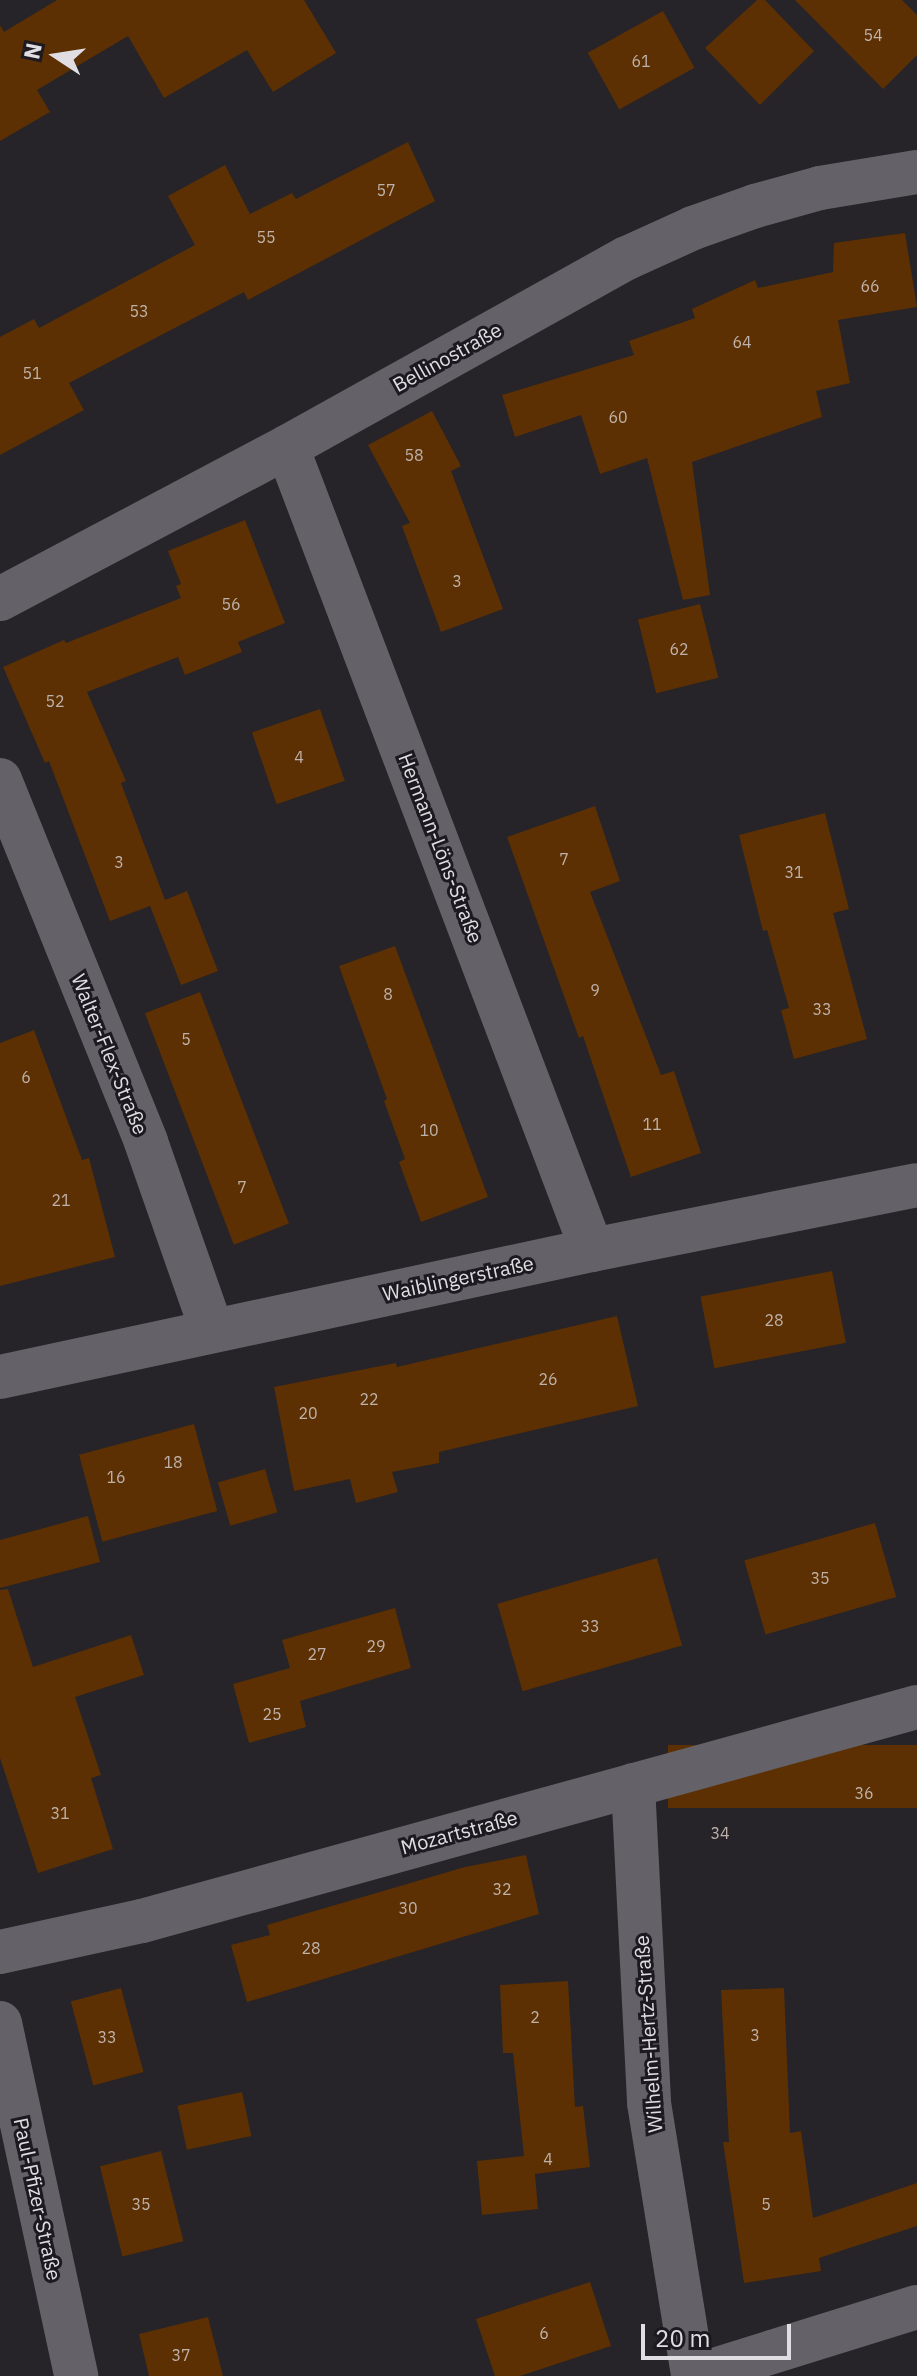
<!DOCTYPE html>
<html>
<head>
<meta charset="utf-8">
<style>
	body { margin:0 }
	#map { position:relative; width:917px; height:2376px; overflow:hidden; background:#262329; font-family:"IBM Plex Sans",sans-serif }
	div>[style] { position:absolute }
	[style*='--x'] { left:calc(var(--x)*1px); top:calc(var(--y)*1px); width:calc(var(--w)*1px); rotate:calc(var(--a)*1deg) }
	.building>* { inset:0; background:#5c3002; transform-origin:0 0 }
	.minor>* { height:44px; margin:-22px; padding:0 22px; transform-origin:22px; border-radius:22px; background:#646168 }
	span { translate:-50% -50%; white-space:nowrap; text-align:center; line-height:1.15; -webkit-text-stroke:6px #1c1a20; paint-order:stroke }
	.number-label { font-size:16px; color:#bfb2ab }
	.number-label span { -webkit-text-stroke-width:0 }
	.street-label { font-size:20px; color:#e0dee3 }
	.north { position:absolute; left:16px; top:16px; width:80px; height:80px; -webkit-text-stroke:6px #1c1a20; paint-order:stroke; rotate:282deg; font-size:22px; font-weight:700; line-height:32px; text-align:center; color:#e0dee3 }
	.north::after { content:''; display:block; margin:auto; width:28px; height:36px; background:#e0dee3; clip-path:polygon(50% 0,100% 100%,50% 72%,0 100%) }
	.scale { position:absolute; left:641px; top:2324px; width:150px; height:36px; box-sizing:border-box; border:4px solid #e0dee3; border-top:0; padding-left:10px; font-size:24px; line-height:28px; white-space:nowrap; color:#e0dee3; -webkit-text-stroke:6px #1c1a20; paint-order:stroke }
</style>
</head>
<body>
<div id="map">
	<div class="building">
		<i style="clip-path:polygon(57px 0,304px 0,336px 53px,273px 92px,247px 50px,164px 98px,128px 36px,37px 90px,50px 112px,0 141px,0 25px,4px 32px)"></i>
		<i style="clip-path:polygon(757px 0,765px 0,814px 51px,760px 105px,705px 48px)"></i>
		<i style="clip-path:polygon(795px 0,902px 0,917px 15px,917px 55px,883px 89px)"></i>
		<i style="left:663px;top:11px;width:65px;height:86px;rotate:61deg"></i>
		<i style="clip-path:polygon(408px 142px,435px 201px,248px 300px,244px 292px,69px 383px,84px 410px,0 455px,0 337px,34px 319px,39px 328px,195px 245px,168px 196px,225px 165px,250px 214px,292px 193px,296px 199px)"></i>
		<i style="clip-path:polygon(905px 233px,917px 307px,838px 320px,850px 383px,816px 391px,822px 417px,692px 462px,710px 595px,683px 600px,647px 458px,600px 474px,581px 415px,515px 437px,502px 395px,634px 355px,629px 341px,695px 318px,692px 309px,755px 280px,758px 288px,833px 272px,834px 243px)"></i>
		<i style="clip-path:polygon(432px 411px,461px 466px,451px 471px,503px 609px,441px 632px,402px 526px,410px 523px,368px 445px)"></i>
		<i style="clip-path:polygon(245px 520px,285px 623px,238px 642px,242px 652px,185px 675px,178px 657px,87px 692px,126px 781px,121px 783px,165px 900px,187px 891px,218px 971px,181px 985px,150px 906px,110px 921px,49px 761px,45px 763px,3px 667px,64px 640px,66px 643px,181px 598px,176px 586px,181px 584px,168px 551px)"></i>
		<i style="left:700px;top:604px;width:76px;height:64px;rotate:76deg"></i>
		<i style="left:320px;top:709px;width:76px;height:72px;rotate:71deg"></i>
		<i style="clip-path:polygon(595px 806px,620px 881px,590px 892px,661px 1075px,674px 1071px,701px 1153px,631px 1177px,583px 1036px,579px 1038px,507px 837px)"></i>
		<i style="clip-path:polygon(825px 813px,849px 909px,833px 913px,867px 1039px,794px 1059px,781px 1010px,789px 1008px,767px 930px,763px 931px,739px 835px)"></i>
		<i style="clip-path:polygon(395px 946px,488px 1197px,421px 1222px,399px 1162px,405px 1159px,384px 1101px,387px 1099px,339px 966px)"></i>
		<i style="left:200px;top:992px;width:248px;height:59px;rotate:69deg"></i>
		<i style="clip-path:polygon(34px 1030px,82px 1160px,89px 1158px,115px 1257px,0 1286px,0 1043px)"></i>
		<i style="left:832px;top:1271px;width:73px;height:134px;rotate:79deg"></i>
		<i style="clip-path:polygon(617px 1316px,638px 1406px,439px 1452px,439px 1463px,392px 1472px,398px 1492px,356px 1503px,350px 1479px,294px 1491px,274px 1387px,396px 1363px,397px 1367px)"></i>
		<i style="left:194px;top:1424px;width:90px;height:119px;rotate:75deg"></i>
		<i style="left:265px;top:1469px;width:45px;height:49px;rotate:74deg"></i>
		<i style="clip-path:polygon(88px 1516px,100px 1562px,0 1588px,0 1540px)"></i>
		<i style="left:875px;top:1523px;width:77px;height:136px;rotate:74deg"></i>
		<i style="left:657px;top:1558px;width:91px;height:166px;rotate:74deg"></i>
		<i style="clip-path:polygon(8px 1589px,33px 1667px,131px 1635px,144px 1675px,75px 1697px,101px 1775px,91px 1778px,113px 1849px,38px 1873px,0 1758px,0 1590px)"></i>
		<i style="clip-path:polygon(395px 1608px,411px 1668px,300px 1701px,306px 1727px,249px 1743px,233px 1684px,290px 1668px,282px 1640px)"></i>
		<i style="left:917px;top:1745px;width:63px;height:249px;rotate:90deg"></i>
		<i style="clip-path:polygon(526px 1855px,539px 1914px,247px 2002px,231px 1945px,270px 1935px,267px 1925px,465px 1867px)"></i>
		<i style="clip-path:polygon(568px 1981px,575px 2107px,583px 2106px,590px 2167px,535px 2174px,538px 2209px,482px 2215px,477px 2161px,524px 2156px,513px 2053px,503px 2053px,500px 1985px)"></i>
		<i style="left:121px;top:1988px;width:87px;height:52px;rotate:75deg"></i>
		<i style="clip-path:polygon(784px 1988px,790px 2133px,801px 2131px,813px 2218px,917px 2183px,917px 2226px,819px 2258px,821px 2271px,744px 2283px,723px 2142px,729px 2142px,721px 1990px)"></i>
		<i style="left:242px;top:2092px;width:45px;height:66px;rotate:78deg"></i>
		<i style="left:161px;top:2151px;width:93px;height:63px;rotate:76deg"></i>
		<i style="clip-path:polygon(590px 2282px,611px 2346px,520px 2376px,495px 2376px,476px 2319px)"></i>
		<i style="clip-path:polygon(208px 2317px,223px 2376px,149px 2376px,139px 2334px)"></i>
	</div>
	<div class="minor">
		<i style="--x:287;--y:447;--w:859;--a:69.2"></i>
		<i style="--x:0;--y:599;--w:325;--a:-27.9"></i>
		<i style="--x:287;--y:447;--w:389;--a:-29.1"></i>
		<i style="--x:627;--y:258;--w:72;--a:-24.4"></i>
		<i style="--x:693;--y:228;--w:66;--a:-19.5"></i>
		<i style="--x:755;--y:206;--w:67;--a:-15.5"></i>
		<i style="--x:820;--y:188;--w:98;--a:-9.4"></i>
		<i style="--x:0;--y:780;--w:390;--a:68"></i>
		<i style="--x:146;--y:1142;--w:199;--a:70.7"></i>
		<i style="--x:0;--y:1377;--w:605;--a:-12.11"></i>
		<i style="--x:592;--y:1250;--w:331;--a:-11.3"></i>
		<i style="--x:633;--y:1785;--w:318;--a:87.1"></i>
		<i style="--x:649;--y:2103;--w:277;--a:80.8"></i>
		<i style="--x:0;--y:1952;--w:145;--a:-12.3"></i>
		<i style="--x:142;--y:1921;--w:804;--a:-15.44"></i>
		<i style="--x:0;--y:2023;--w:361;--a:77.8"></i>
		<i style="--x:695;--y:2376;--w:232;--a:-17.3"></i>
	</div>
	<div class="number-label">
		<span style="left:873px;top:35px">54</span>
		<span style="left:641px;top:61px">61</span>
		<span style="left:386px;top:190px">57</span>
		<span style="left:266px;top:237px">55</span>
		<span style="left:870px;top:286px">66</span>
		<span style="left:139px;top:311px">53</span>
		<span style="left:742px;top:342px">64</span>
		<span style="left:32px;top:373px">51</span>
		<span style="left:618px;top:417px">60</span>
		<span style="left:414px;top:455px">58</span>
		<span style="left:457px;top:581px">3</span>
		<span style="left:231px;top:604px">56</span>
		<span style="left:679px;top:649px">62</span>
		<span style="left:55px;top:701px">52</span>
		<span style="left:299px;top:757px">4</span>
		<span style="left:564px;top:859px">7</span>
		<span style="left:119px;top:862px">3</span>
		<span style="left:794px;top:872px">31</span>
		<span style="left:595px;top:990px">9</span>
		<span style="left:388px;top:994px">8</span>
		<span style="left:822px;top:1009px">33</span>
		<span style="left:186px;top:1039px">5</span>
		<span style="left:26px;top:1077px">6</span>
		<span style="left:652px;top:1124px">11</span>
		<span style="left:429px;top:1130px">10</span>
		<span style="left:242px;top:1187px">7</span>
		<span style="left:61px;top:1200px">21</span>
		<span style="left:774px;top:1320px">28</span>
		<span style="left:548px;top:1379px">26</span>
		<span style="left:369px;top:1399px">22</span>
		<span style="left:308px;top:1413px">20</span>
		<span style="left:173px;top:1462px">18</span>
		<span style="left:116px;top:1477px">16</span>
		<span style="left:820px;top:1578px">35</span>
		<span style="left:590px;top:1626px">33</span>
		<span style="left:376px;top:1646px">29</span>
		<span style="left:317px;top:1654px">27</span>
		<span style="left:272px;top:1714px">25</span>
		<span style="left:864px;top:1793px">36</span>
		<span style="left:60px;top:1813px">31</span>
		<span style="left:720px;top:1833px">34</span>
		<span style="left:502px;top:1889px">32</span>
		<span style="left:408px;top:1908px">30</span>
		<span style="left:311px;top:1948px">28</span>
		<span style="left:535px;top:2017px">2</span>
		<span style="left:755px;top:2035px">3</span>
		<span style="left:107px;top:2037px">33</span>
		<span style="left:548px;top:2159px">4</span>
		<span style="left:141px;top:2204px">35</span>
		<span style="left:766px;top:2204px">5</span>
		<span style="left:544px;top:2333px">6</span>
		<span style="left:181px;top:2355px">37</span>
	</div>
	<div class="street-label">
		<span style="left:447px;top:357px;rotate:-29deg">Bellinostraße</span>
		<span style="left:441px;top:848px;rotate:69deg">Hermann-Löns-Straße</span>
		<span style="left:110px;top:1054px;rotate:68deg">Walter-Flex-Straße</span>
		<span style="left:458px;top:1278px;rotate:-12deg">Waiblingerstraße</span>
		<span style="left:459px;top:1832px;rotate:-15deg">Mozartstraße</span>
		<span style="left:648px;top:2034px;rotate:-94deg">Wilhelm-Hertz-Straße</span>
		<span style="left:38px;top:2199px;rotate:78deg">Paul-Pfizer-Straße</span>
	</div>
	<div class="north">N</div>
	<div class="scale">20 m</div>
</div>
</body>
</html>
